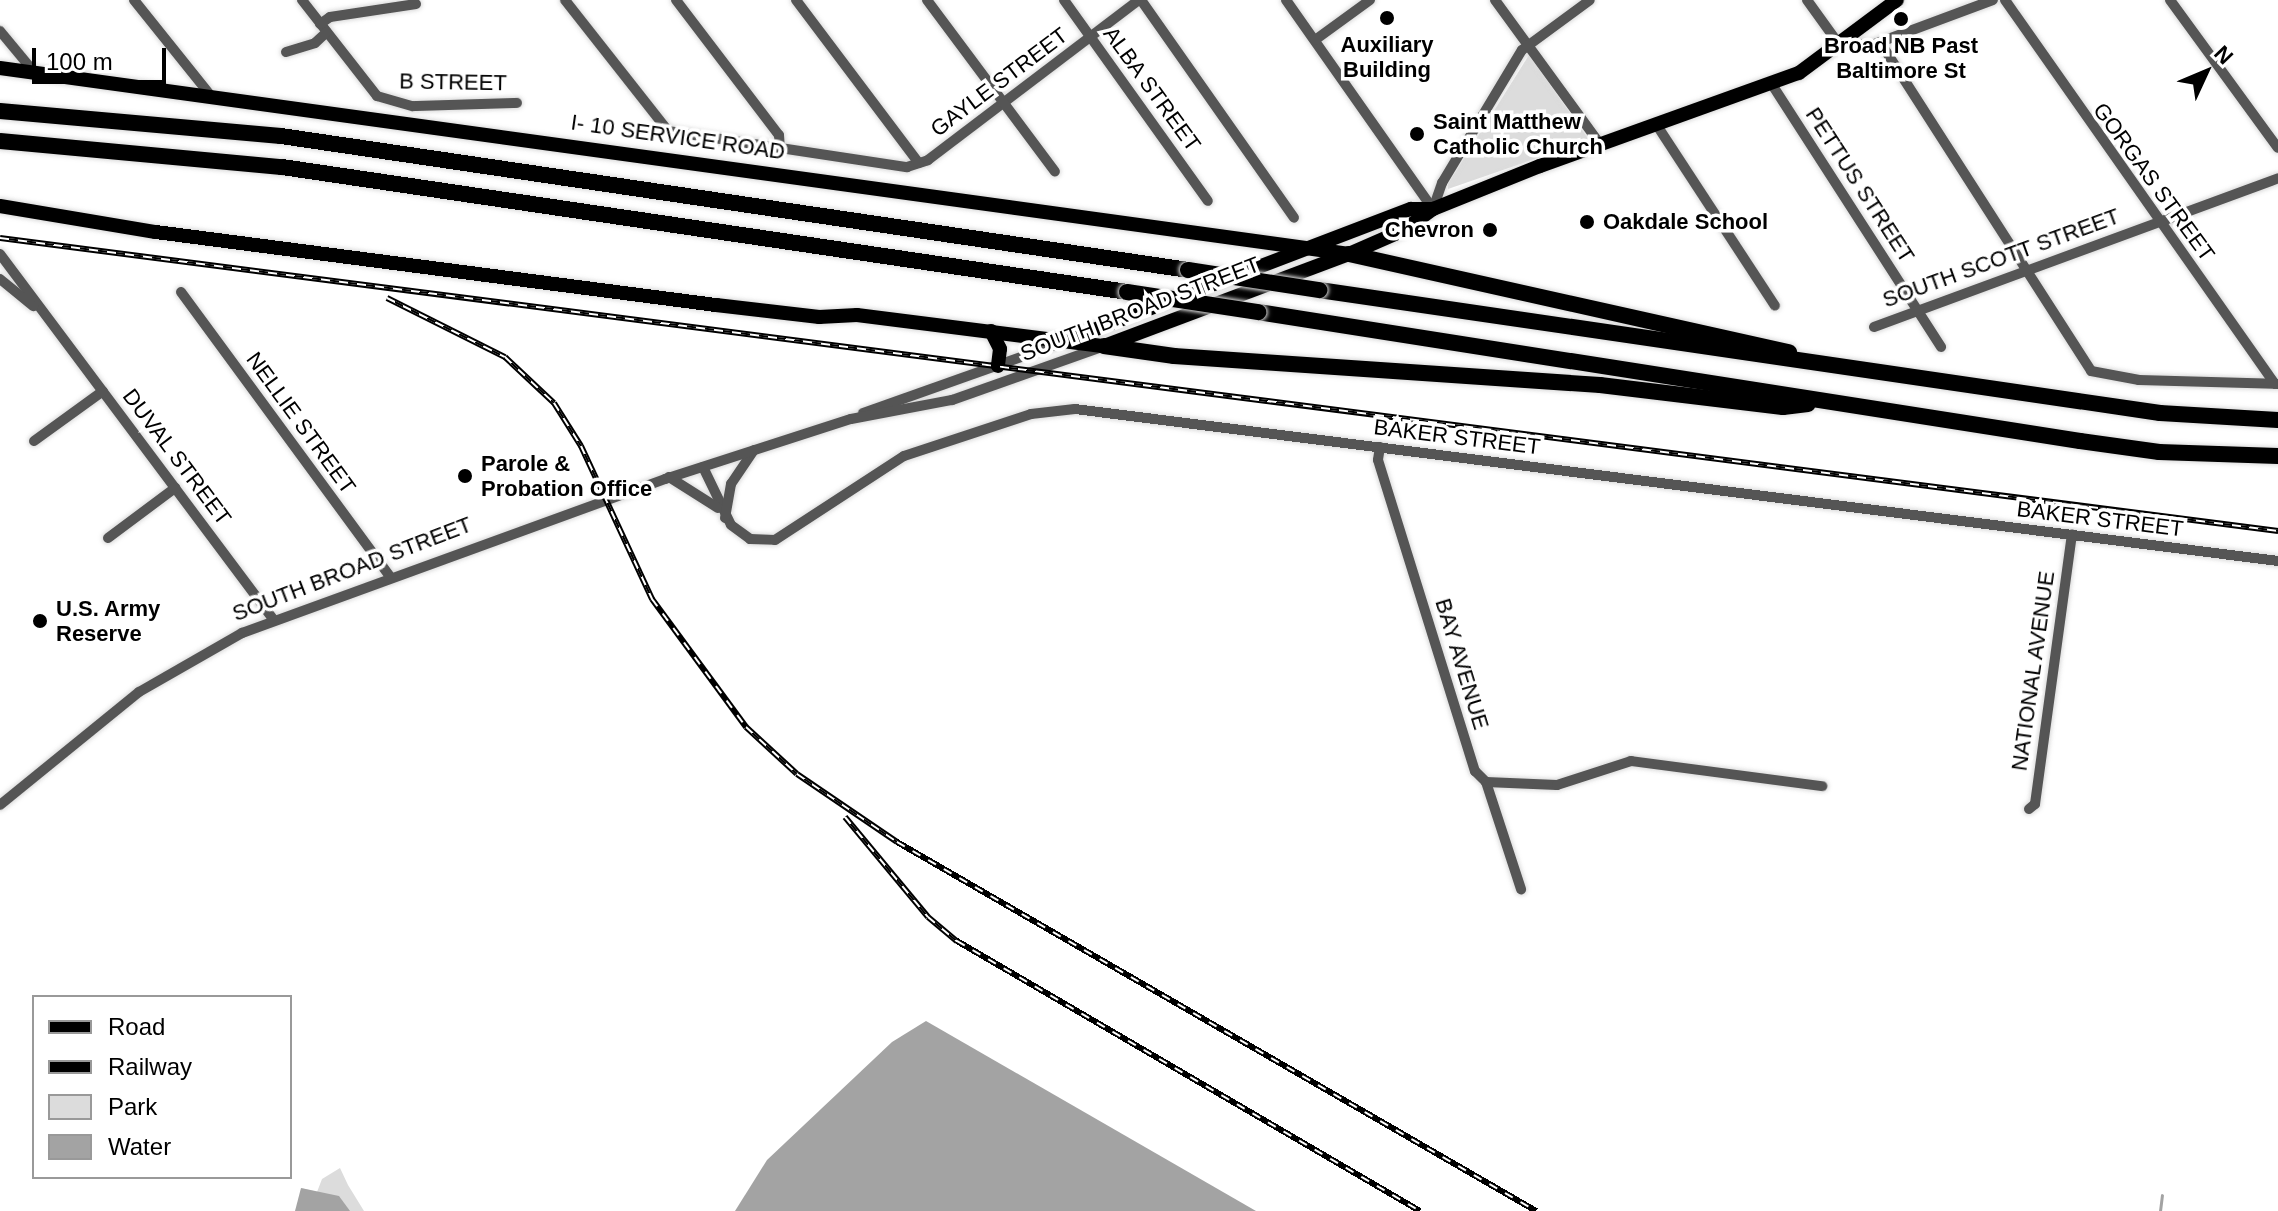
<!DOCTYPE html>
<html>
<head>
<meta charset="utf-8">
<style>
	body { margin:0 }
	#map { position:relative; width:2278px; height:1211px; overflow:hidden; background:#fff; font-family:Arial,sans-serif }
	div>[style] { position:absolute }
	[style*='--x'] { left:calc(var(--x)*1px); top:calc(var(--y)*1px); width:calc(var(--w)*1px); rotate:calc(var(--a)*1deg) }
	.green>* { inset:0; background:#dcdcdc }
	.water>* { inset:0; background:#a3a3a3 }
	.stream>* { height:3px; margin:-1.5px; padding:0 1.5px; transform-origin:1.5px; border-radius:1.5px; background:#a3a3a3 }
	.roads { filter:drop-shadow(0 0 2px #dbdbdb) drop-shadow(0 0 2px #dbdbdb) }
	.minor>* { height:10px; margin:-5px; padding:0 5px; transform-origin:5px; border-radius:5px; background:#555 }
	.major>* { height:14px; margin:-7px; padding:0 7px; transform-origin:7px; border-radius:7px; background:#000 }
	.highway>* { height:16px; margin:-8px; padding:0 8px; transform-origin:8px; border-radius:8px; background:#000 }
	.rail>* { height:6px; margin-top:-3px; transform-origin:0; background:repeating-linear-gradient(90deg,#fff 0 9px,#000 0 18px); box-sizing:border-box; border-block:2px solid #000 }
	.bridges { filter:drop-shadow(0 0 2px #dbdbdb) drop-shadow(0 0 2px #dbdbdb) }
	.highway-bridge>* { height:16px; margin:-8px; padding:0 8px; transform-origin:8px; border-radius:8px; background:#000 }
	.dots>* { width:22px; height:22px; translate:-50% -50%; box-sizing:border-box; border:4px solid #fff; border-radius:50% }
	span { translate:-50% -50%; white-space:nowrap; text-align:center; line-height:1.15; -webkit-text-stroke:7px #fff; paint-order:stroke }
	.poi-label { font-size:22px; color:#000; font-weight:700 }
	.left { translate:0 -50%; text-align:left }
	.right { translate:-100% -50%; text-align:right }
	.street-label { font-size:22px; color:#000 }
	.legend { position:absolute; left:32px; top:995px; width:260px; height:184px; box-sizing:border-box; background:#fff; border:2px solid #999; margin:0; padding:10px 14px; list-style:none; font-size:24px; color:#000 }
	.legend li { display:flex; align-items:center; gap:16px; height:40px }
	.legend b { width:40px; border:2px solid #999 }
	.north { position:absolute; left:2166px; top:32px; width:80px; height:80px; -webkit-text-stroke:6px #fff; paint-order:stroke; rotate:46deg; font-size:22px; font-weight:700; line-height:32px; text-align:center; color:#000 }
	.north::after { content:''; display:block; margin:auto; width:28px; height:36px; background:#000; clip-path:polygon(50% 0,100% 100%,50% 72%,0 100%) }
	.scale { position:absolute; left:32px; top:48px; width:134px; height:36px; box-sizing:border-box; border:4px solid #000; border-top:0; padding-left:10px; font-size:24px; line-height:28px; white-space:nowrap; color:#000; -webkit-text-stroke:6px #fff; paint-order:stroke }
</style>
</head>
<body>
<div id="map">
	<div class="green">
		<i style="clip-path:polygon(1529px 55px,1589px 140px,1448px 189px,1448px 184px)"></i>
		<i style="clip-path:polygon(340px 1168px,348px 1185px,364px 1211px,333px 1211px,301px 1188px,317px 1192px,322px 1179px)"></i>
	</div>
	<div class="water">
		<i style="clip-path:polygon(926px 1021px,1256px 1211px,735px 1211px,767px 1160px,892px 1042px)"></i>
		<i style="clip-path:polygon(301px 1188px,339px 1196px,350px 1211px,295px 1211px)"></i>
	</div>
	<div class="stream">
		<i style="--x:2160;--y:1211;--w:16;--a:-83"></i>
	</div>
	<div class="roads">
		<div class="minor">
			<i style="--x:134;--y:0;--w:123;--a:51.3"></i>
			<i style="--x:302;--y:0;--w:122;--a:52"></i>
			<i style="--x:377;--y:96;--w:37;--a:16"></i>
			<i style="--x:413;--y:106;--w:104;--a:-1.7"></i>
			<i style="--x:565;--y:0;--w:167;--a:51.8"></i>
			<i style="--x:668;--y:131;--w:242;--a:8.6"></i>
			<i style="--x:907;--y:167;--w:22;--a:-18"></i>
			<i style="--x:928;--y:160;--w:265;--a:-37.2"></i>
			<i style="--x:676;--y:0;--w:170;--a:52.7"></i>
			<i style="--x:779;--y:135;--w:14;--a:86"></i>
			<i style="--x:796;--y:0;--w:204;--a:53"></i>
			<i style="--x:927;--y:0;--w:214;--a:53.3"></i>
			<i style="--x:1064;--y:0;--w:247;--a:54.4"></i>
			<i style="--x:1141;--y:0;--w:266;--a:54.9"></i>
			<i style="--x:1286;--y:0;--w:256;--a:54.9"></i>
			<i style="--x:1495;--y:0;--w:178;--a:53.9"></i>
			<i style="--x:1807;--y:0;--w:53;--a:54.2"></i>
			<i style="--x:1838;--y:43;--w:34;--a:3"></i>
			<i style="--x:1872;--y:45;--w:129;--a:-20.4"></i>
			<i style="--x:2005;--y:0;--w:469;--a:54.9"></i>
			<i style="--x:2170;--y:0;--w:183;--a:53.9"></i>
			<i style="--x:320;--y:24;--w:12;--a:-35"></i>
			<i style="--x:330;--y:17;--w:87;--a:-8.6"></i>
			<i style="--x:0;--y:31;--w:53;--a:50.3"></i>
			<i style="--x:1315;--y:40;--w:68;--a:-36"></i>
			<i style="--x:1880;--y:42;--w:391;--a:57.3"></i>
			<i style="--x:2091;--y:371;--w:49;--a:10.6"></i>
			<i style="--x:2139;--y:380;--w:139;--a:1.6"></i>
			<i style="--x:286;--y:52;--w:30;--a:-17"></i>
			<i style="--x:315;--y:43;--w:16;--a:-43"></i>
			<i style="--x:1771;--y:83;--w:314;--a:57.2"></i>
			<i style="--x:1656;--y:124;--w:217;--a:56.8"></i>
			<i style="--x:1433;--y:209;--w:28;--a:-71"></i>
			<i style="--x:1442;--y:183;--w:155;--a:-59"></i>
			<i style="--x:1522;--y:50;--w:84;--a:-36.3"></i>
			<i style="--x:0;--y:254;--w:457;--a:53.2"></i>
			<i style="--x:0;--y:279;--w:43;--a:39.3"></i>
			<i style="--x:181;--y:292;--w:353;--a:53.7"></i>
			<i style="--x:1874;--y:327;--w:431;--a:-20.2"></i>
			<i style="--x:863;--y:413;--w:212;--a:-19.5"></i>
			<i style="--x:34;--y:441;--w:85;--a:-35.9"></i>
			<i style="--x:1380;--y:447;--w:13;--a:99"></i>
			<i style="--x:1378;--y:460;--w:326;--a:72.7"></i>
			<i style="--x:1475;--y:771;--w:16;--a:45"></i>
			<i style="--x:1486;--y:782;--w:113;--a:71.9"></i>
			<i style="--x:703;--y:467;--w:64;--a:64.2"></i>
			<i style="--x:731;--y:525;--w:24;--a:36"></i>
			<i style="--x:750;--y:539;--w:25;--a:2"></i>
			<i style="--x:775;--y:540;--w:154;--a:-33.1"></i>
			<i style="--x:904;--y:456;--w:134;--a:-18.3"></i>
			<i style="--x:1031;--y:414;--w:44;--a:-6.5"></i>
			<i style="--x:1075;--y:409;--w:1213;--a:7.2"></i>
			<i style="--x:669;--y:477;--w:58;--a:32.3"></i>
			<i style="--x:725;--y:518;--w:35;--a:-80"></i>
			<i style="--x:731;--y:484;--w:41;--a:-55.9"></i>
			<i style="--x:108;--y:538;--w:84;--a:-36.7"></i>
			<i style="--x:1486;--y:782;--w:71;--a:2.4"></i>
			<i style="--x:1557;--y:785;--w:78;--a:-18"></i>
			<i style="--x:1631;--y:761;--w:193;--a:7.5"></i>
			<i style="--x:0;--y:805;--w:179;--a:-39.1"></i>
			<i style="--x:139;--y:692;--w:119;--a:-29.8"></i>
			<i style="--x:242;--y:633;--w:450;--a:-20"></i>
			<i style="--x:665;--y:479;--w:195;--a:-17.9"></i>
			<i style="--x:851;--y:419;--w:103;--a:-10.7"></i>
			<i style="--x:952;--y:400;--w:159;--a:-19.5"></i>
			<i style="--x:2029;--y:809;--w:8;--a:-40"></i>
			<i style="--x:2035;--y:804;--w:272;--a:-82.2"></i>
		</div>
		<div class="major">
			<i style="--x:0;--y:68;--w:1362;--a:7.85"></i>
			<i style="--x:0;--y:206;--w:158;--a:9.5"></i>
			<i style="--x:156;--y:232;--w:565;--a:7.43"></i>
			<i style="--x:716;--y:305;--w:104;--a:6.6"></i>
			<i style="--x:819;--y:317;--w:38;--a:-3"></i>
			<i style="--x:857;--y:315;--w:249;--a:7.2"></i>
			<i style="--x:1104;--y:346;--w:262;--a:-20.6"></i>
			<i style="--x:1349;--y:254;--w:60;--a:-23.6"></i>
			<i style="--x:1404;--y:230;--w:36;--a:-36"></i>
			<i style="--x:1433;--y:209;--w:115;--a:-21.9"></i>
			<i style="--x:1540;--y:166;--w:275;--a:-19.8"></i>
			<i style="--x:1799;--y:73;--w:122;--a:-36.7"></i>
			<i style="--x:991;--y:331;--w:20;--a:63"></i>
			<i style="--x:1000;--y:349;--w:17;--a:97"></i>
			<i style="--x:1070;--y:339;--w:365;--a:-20.9"></i>
			<i style="--x:1411;--y:209;--w:22;--a:0"></i>
		</div>
		<div class="highway">
			<i style="--x:0;--y:111;--w:282;--a:5.1"></i>
			<i style="--x:281;--y:136;--w:917;--a:8.4"></i>
			<i style="--x:0;--y:141;--w:283;--a:5.3"></i>
			<i style="--x:282;--y:167;--w:854;--a:8.41"></i>
			<i style="--x:1349;--y:254;--w:451;--a:12.6"></i>
			<i style="--x:1319;--y:290;--w:850;--a:8.32"></i>
			<i style="--x:2160;--y:413;--w:118;--a:3.4"></i>
			<i style="--x:1258;--y:312;--w:832;--a:8.92"></i>
			<i style="--x:2080;--y:441;--w:80;--a:7.9"></i>
			<i style="--x:2159;--y:452;--w:119;--a:1.9"></i>
			<i style="--x:1104;--y:346;--w:71;--a:8.1"></i>
			<i style="--x:1174;--y:356;--w:427;--a:3.9"></i>
			<i style="--x:1600;--y:385;--w:184;--a:6.9"></i>
			<i style="--x:1783;--y:407;--w:25;--a:-7"></i>
		</div>
	</div>
	<div class="rail">
		<i style="--x:0;--y:238;--w:2297;--a:7.33"></i>
		<i style="--x:387;--y:298;--w:132;--a:26.6"></i>
		<i style="--x:505;--y:357;--w:67;--a:43.2"></i>
		<i style="--x:554;--y:403;--w:51;--a:57.9"></i>
		<i style="--x:581;--y:446;--w:169;--a:65.1"></i>
		<i style="--x:652;--y:599;--w:159;--a:53.7"></i>
		<i style="--x:746;--y:727;--w:69;--a:42.7"></i>
		<i style="--x:797;--y:774;--w:121;--a:34.2"></i>
		<i style="--x:897;--y:842;--w:738;--a:30"></i>
		<i style="--x:845;--y:817;--w:130;--a:50.3"></i>
		<i style="--x:928;--y:917;--w:38;--a:40"></i>
		<i style="--x:957;--y:941;--w:536;--a:30.25"></i>
	</div>
	<div class="bridges">
		<div class="highway-bridge">
			<i style="--x:1188;--y:270;--w:133;--a:8.7"></i>
			<i style="--x:1127;--y:292;--w:133;--a:8.7"></i>
		</div>
	</div>
	<div class="dots">
		<i style="left:1387px;top:18px;background:#000"></i>
		<i style="left:1901px;top:19px;background:#000"></i>
		<i style="left:1417px;top:134px;background:#000"></i>
		<i style="left:1587px;top:222px;background:#000"></i>
		<i style="left:1490px;top:230px;background:#000"></i>
		<i style="left:465px;top:476px;background:#000"></i>
		<i style="left:40px;top:621px;background:#000"></i>
	</div>
	<div class="poi-label">
		<span style="left:1387px;top:57px">Auxiliary<br>Building</span>
		<span style="left:1901px;top:58px">Broad NB Past<br>Baltimore St</span>
		<span class="left" style="left:1433px;top:134px">Saint Matthew<br>Catholic Church</span>
		<span class="left" style="left:1603px;top:222px">Oakdale School</span>
		<span class="right" style="left:1474px;top:230px">Chevron</span>
		<span class="left" style="left:481px;top:476px">Parole &amp;<br>Probation Office</span>
		<span class="left" style="left:56px;top:621px">U.S. Army<br>Reserve</span>
	</div>
	<div class="street-label">
		<span style="left:453px;top:82px;rotate:1deg">B STREET</span>
		<span style="left:999px;top:82px;rotate:-37deg">GAYLE STREET</span>
		<span style="left:1152px;top:89px;rotate:54deg">ALBA STREET</span>
		<span style="left:678px;top:137px;rotate:8deg">I- 10 SERVICE ROAD</span>
		<span style="left:2154px;top:182px;rotate:54deg">GORGAS STREET</span>
		<span style="left:1860px;top:185px;rotate:57deg">PETTUS STREET</span>
		<span style="left:2001px;top:258px;rotate:-20deg">SOUTH SCOTT STREET</span>
		<span style="left:1140px;top:309px;rotate:-21deg">SOUTH BROAD STREET</span>
		<span style="left:301px;top:423px;rotate:54deg">NELLIE STREET</span>
		<span style="left:1457px;top:437px;rotate:7deg">BAKER STREET</span>
		<span style="left:177px;top:457px;rotate:53deg">DUVAL STREET</span>
		<span style="left:2100px;top:519px;rotate:7deg">BAKER STREET</span>
		<span style="left:352px;top:569px;rotate:-21deg">SOUTH BROAD STREET</span>
		<span style="left:1462px;top:664px;rotate:73deg">BAY AVENUE</span>
		<span style="left:2033px;top:671px;rotate:-82deg">NATIONAL AVENUE</span>
	</div>
	<ul class="legend">
	<li><b style="height:10px;background:#000"></b>Road</li>
	<li><b style="height:10px;background:#000"></b>Railway</li>
	<li><b style="height:22px;background:#dcdcdc"></b>Park</li>
	<li><b style="height:22px;background:#a3a3a3"></b>Water</li>
	</ul>
	<div class="north">N</div>
	<div class="scale">100 m</div>
</div>
</body>
</html>
